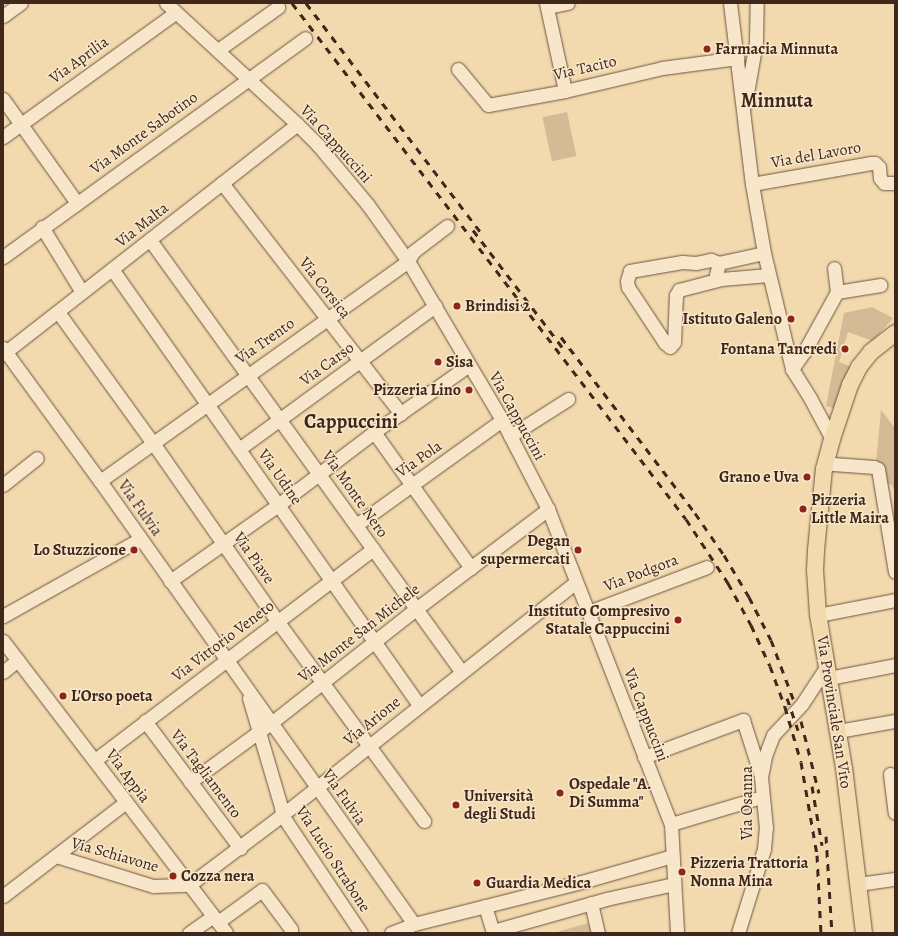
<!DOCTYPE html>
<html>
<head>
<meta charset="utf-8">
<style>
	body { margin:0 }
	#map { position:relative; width:898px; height:936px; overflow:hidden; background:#f3d9ae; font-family:Alegreya,serif }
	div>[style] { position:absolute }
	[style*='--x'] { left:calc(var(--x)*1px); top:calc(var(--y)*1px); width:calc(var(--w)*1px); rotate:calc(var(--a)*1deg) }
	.green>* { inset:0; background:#d4bb95; transform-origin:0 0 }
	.roads { filter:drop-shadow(0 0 1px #6c5440) drop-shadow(0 0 1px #6c5440) }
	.minor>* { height:13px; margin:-6.5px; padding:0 6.5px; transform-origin:6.5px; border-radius:6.5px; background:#f7e6ca }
	.major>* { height:16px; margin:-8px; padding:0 8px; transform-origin:8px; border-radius:8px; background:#f3d9ae }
	.rail>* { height:3px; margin-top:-1.5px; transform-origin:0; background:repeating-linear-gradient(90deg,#3f281b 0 7px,transparent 0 14px) }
	.dots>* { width:11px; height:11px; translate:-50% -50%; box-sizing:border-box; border:2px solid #f7e6ca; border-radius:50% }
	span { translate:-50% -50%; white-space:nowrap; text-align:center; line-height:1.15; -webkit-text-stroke:3px #f7e6ca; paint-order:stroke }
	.poi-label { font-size:16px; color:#3f281b; font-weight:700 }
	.left { translate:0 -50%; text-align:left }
	.right { translate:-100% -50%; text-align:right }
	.street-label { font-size:16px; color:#3f281b }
	.district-label { font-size:20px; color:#3f281b; font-weight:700 }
	.frame { position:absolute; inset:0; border:4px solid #3f281b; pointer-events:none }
</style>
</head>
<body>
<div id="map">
	<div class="green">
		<i style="left:567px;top:112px;width:45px;height:25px;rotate:78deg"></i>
		<i style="clip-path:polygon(872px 307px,893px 318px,873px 341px,848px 332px,839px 362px,853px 367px,837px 409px,826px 406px,844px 313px)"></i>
		<i style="clip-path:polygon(881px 410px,895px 428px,895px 492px,891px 484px,883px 485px,881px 463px,876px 463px)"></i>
		<i style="clip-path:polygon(588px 923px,591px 933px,554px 933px,557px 932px)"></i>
	</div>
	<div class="roads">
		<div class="minor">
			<i style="--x:166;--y:3;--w:178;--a:42.7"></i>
			<i style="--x:297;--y:124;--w:30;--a:45"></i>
			<i style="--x:318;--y:145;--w:78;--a:50.2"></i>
			<i style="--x:368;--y:205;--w:69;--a:54.5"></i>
			<i style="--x:408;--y:261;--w:185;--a:59.4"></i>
			<i style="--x:502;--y:420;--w:100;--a:62.7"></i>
			<i style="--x:548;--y:509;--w:338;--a:68.7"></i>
			<i style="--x:671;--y:824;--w:109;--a:86.8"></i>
			<i style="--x:546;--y:3;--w:90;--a:77.8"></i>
			<i style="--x:730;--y:3;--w:182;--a:83.1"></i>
			<i style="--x:752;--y:184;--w:70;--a:80.1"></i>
			<i style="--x:764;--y:253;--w:119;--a:76.4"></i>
			<i style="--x:792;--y:369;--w:34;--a:58"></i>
			<i style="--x:810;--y:398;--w:47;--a:61.8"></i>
			<i style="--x:547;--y:7;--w:21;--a:-11"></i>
			<i style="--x:3;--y:16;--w:22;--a:-36"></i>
			<i style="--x:218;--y:50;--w:74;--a:-35.6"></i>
			<i style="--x:458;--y:69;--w:47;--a:50.2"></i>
			<i style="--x:488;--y:105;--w:78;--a:-10.3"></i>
			<i style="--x:565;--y:91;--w:100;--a:-13.3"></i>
			<i style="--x:662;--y:68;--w:76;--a:-7.6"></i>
			<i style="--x:3;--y:99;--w:128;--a:54.6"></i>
			<i style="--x:745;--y:104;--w:63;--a:-79.9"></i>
			<i style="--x:756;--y:42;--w:39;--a:-89"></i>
			<i style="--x:3;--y:137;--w:213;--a:-35.8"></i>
			<i style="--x:222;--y:183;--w:292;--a:52.2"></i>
			<i style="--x:752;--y:184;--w:121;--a:-10"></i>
			<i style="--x:871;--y:163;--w:4;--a:0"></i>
			<i style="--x:875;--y:163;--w:6;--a:45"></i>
			<i style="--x:879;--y:167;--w:11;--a:85"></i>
			<i style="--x:880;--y:178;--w:6;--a:51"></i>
			<i style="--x:884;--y:183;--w:11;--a:0"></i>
			<i style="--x:42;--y:227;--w:76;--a:58.4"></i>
			<i style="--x:150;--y:240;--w:531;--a:54.19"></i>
			<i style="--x:764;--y:253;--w:46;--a:167.5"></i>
			<i style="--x:719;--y:263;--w:12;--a:104"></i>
			<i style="--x:716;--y:275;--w:6;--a:39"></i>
			<i style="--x:721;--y:279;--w:48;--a:-4.8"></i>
			<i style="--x:3;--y:257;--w:373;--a:-35.9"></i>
			<i style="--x:719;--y:263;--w:9;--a:-159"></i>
			<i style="--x:711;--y:260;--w:15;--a:169"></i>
			<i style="--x:696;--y:263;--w:14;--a:-176"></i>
			<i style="--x:682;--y:262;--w:53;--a:170.2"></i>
			<i style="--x:630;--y:271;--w:10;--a:107"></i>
			<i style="--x:627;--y:281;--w:6;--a:81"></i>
			<i style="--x:628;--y:287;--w:67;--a:56.5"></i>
			<i style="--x:665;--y:343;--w:6;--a:39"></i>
			<i style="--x:670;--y:347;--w:6;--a:-51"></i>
			<i style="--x:674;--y:342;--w:47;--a:-87.6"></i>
			<i style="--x:676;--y:295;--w:6;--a:-59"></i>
			<i style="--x:679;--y:290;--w:43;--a:-14.7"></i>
			<i style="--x:112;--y:269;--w:533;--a:54.85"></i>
			<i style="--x:837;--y:292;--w:44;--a:-9.2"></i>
			<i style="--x:58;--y:312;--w:162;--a:54.1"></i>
			<i style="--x:153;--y:443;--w:218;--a:55.1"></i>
			<i style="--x:278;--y:622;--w:247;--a:53.7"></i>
			<i style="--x:3;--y:348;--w:165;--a:53.9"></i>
			<i style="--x:100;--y:481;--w:543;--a:54.67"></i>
			<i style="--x:3;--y:354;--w:373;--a:-38"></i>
			<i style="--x:792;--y:369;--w:21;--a:-55"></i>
			<i style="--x:804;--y:352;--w:68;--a:-61.2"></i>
			<i style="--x:837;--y:292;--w:24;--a:-97"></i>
			<i style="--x:374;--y:432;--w:167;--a:54.5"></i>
			<i style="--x:510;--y:436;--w:69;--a:-32.5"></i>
			<i style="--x:239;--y:449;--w:243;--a:-36.1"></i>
			<i style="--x:833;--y:464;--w:41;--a:4.2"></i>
			<i style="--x:874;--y:467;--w:4;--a:27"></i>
			<i style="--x:878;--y:469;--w:104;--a:80.6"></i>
			<i style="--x:100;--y:481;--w:379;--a:-35.5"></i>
			<i style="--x:408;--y:261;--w:10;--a:-61"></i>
			<i style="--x:413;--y:252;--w:43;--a:-37.4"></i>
			<i style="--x:3;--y:485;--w:43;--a:-38.5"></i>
			<i style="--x:356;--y:525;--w:180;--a:-35.7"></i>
			<i style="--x:170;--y:581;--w:132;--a:-35.1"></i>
			<i style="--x:278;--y:505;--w:121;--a:-37.2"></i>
			<i style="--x:374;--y:432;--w:116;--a:-35.2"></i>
			<i style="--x:588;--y:612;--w:127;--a:-20.7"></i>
			<i style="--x:818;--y:615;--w:78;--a:-11"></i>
			<i style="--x:3;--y:616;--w:157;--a:-29.3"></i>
			<i style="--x:3;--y:641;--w:367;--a:52.6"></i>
			<i style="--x:3;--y:672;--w:19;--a:-39"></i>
			<i style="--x:829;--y:678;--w:67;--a:-11.1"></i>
			<i style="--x:249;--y:698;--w:114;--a:73.6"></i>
			<i style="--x:281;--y:807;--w:8;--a:83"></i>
			<i style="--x:282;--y:815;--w:142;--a:56.2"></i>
			<i style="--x:145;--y:721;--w:159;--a:53.2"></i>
			<i style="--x:838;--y:731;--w:58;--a:-10"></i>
			<i style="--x:644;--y:757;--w:106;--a:-20.5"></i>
			<i style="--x:743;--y:720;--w:56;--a:72.2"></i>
			<i style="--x:95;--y:760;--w:349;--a:-37.2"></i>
			<i style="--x:890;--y:774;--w:39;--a:83"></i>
			<i style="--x:190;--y:782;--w:100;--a:-36.1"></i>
			<i style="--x:271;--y:723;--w:184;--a:-38.2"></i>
			<i style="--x:416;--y:609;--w:166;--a:-37.1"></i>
			<i style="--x:671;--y:824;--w:88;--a:-16.6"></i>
			<i style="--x:56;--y:856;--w:102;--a:17.2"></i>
			<i style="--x:153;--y:886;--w:36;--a:-2"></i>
			<i style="--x:189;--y:885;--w:116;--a:-37"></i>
			<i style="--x:282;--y:815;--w:375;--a:-38.4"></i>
			<i style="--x:858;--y:884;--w:37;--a:-8"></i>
			<i style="--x:3;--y:896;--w:155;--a:-37.4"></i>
			<i style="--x:591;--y:903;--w:31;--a:77"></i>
			<i style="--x:485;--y:906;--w:28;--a:73"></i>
			<i style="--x:218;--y:922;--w:54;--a:-36"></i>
			<i style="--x:262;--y:890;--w:49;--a:53.4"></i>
			<i style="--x:493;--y:931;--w:117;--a:-15.8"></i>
			<i style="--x:606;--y:899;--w:70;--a:-12.4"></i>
			<i style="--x:189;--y:933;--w:29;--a:-35"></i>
			<i style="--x:391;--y:933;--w:25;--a:-21"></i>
			<i style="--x:414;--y:924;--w:176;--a:-14.1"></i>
			<i style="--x:585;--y:881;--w:91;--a:-16"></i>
			<i style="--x:738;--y:933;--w:88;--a:-72.8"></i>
			<i style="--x:764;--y:849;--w:21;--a:-85"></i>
			<i style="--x:766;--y:828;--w:51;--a:-95.6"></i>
			<i style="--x:761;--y:777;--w:21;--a:-79"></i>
			<i style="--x:765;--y:756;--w:22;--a:-69"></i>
			<i style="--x:773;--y:735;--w:42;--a:-46.9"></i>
			<i style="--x:802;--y:704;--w:45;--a:-56.7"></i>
		</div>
		<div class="major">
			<i style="--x:864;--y:933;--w:166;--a:-96.9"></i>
			<i style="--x:844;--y:768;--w:155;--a:-99.6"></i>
			<i style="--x:818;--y:615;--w:45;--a:-93.8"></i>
			<i style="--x:815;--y:570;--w:20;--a:-87"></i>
			<i style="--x:816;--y:550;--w:81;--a:-84.4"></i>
			<i style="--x:824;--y:469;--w:31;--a:-75"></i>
			<i style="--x:832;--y:439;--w:57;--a:-71.6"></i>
			<i style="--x:850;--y:385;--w:20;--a:-63"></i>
			<i style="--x:859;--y:367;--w:19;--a:-51"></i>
			<i style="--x:871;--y:352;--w:31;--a:-38"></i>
		</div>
	</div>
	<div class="rail">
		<i style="--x:292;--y:3;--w:649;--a:52.64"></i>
		<i style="--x:686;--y:519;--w:77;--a:56.7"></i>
		<i style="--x:728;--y:583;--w:48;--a:61.3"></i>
		<i style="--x:751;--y:625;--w:45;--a:65.1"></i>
		<i style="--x:770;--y:666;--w:44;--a:69.9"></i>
		<i style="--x:785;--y:707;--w:57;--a:73.8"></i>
		<i style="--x:801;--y:762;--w:94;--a:80.2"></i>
		<i style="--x:817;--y:855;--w:78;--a:87.1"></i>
		<i style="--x:306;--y:3;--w:290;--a:52.7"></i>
		<i style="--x:473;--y:230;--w:148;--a:52.7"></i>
		<i style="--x:561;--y:337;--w:221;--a:52.7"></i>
		<i style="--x:695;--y:513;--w:51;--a:55.4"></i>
		<i style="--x:724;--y:555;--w:49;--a:59.2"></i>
		<i style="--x:749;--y:597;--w:48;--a:62.9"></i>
		<i style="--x:771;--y:640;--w:68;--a:69.4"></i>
		<i style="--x:787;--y:698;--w:34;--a:71"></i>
		<i style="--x:801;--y:721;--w:74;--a:76"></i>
		<i style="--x:812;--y:786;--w:60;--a:80.4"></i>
		<i style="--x:826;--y:836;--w:97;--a:86.5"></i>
	</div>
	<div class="dots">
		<i style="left:707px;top:49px;background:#8f2418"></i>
		<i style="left:457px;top:306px;background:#8f2418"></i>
		<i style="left:791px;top:319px;background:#8f2418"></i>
		<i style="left:845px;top:349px;background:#8f2418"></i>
		<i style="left:438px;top:362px;background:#8f2418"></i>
		<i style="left:469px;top:390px;background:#8f2418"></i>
		<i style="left:807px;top:477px;background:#8f2418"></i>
		<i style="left:803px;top:509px;background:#8f2418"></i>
		<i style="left:134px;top:550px;background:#8f2418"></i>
		<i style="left:578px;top:550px;background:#8f2418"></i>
		<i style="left:678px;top:620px;background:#8f2418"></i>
		<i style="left:63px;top:696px;background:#8f2418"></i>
		<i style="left:560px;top:793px;background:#8f2418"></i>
		<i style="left:456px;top:805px;background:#8f2418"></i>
		<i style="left:682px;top:872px;background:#8f2418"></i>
		<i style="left:173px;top:876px;background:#8f2418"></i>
		<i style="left:477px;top:883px;background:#8f2418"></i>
	</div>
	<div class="poi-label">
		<span class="left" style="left:715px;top:49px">Farmacia Minnuta</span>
		<span class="left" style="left:465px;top:306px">Brindisi 2</span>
		<span class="right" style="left:782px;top:319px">Istituto Galeno</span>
		<span class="right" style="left:837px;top:349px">Fontana Tancredi</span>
		<span class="left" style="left:446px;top:362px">Sisa</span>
		<span class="right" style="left:461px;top:390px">Pizzeria Lino</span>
		<span class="right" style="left:799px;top:477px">Grano e Uva</span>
		<span class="left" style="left:811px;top:509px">Pizzeria<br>Little Maira</span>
		<span class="right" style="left:570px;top:550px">Degan<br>supermercati</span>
		<span class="right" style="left:126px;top:550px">Lo Stuzzicone</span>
		<span class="right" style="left:670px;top:620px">Instituto Compresivo<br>Statale Cappuccini</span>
		<span class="left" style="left:71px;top:696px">L'Orso poeta</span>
		<span class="left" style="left:569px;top:793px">Ospedale "A.<br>Di Summa"</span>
		<span class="left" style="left:464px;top:805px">Università<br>degli Studi</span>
		<span class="left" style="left:690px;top:872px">Pizzeria Trattoria<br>Nonna Mina</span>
		<span class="left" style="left:181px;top:876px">Cozza nera</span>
		<span class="left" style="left:486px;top:883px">Guardia Medica</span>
	</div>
	<div class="street-label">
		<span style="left:79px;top:60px;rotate:-36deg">Via Aprilia</span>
		<span style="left:585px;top:68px;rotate:-13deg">Via Tacito</span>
		<span style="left:144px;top:133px;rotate:-36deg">Via Monte Sabotino</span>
		<span style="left:336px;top:144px;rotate:48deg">Via Cappuccini</span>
		<span style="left:816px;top:155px;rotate:-10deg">Via del Lavoro</span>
		<span style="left:142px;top:225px;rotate:-38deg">Via Malta</span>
		<span style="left:325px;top:288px;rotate:52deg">Via Corsica</span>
		<span style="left:265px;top:341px;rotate:-35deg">Via Trento</span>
		<span style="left:327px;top:364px;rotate:-36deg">Via Carso</span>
		<span style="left:517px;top:416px;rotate:61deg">Via Cappuccini</span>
		<span style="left:419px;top:459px;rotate:-35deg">Via Pola</span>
		<span style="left:280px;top:477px;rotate:55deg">Via Udine</span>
		<span style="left:355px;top:494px;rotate:55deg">Via Monte Nero</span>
		<span style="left:140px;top:508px;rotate:55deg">Via Fulvia</span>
		<span style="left:254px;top:558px;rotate:55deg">Via Piave</span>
		<span style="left:641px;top:573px;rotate:-21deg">Via Podgora</span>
		<span style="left:359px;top:633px;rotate:-38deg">Via Monte San Michele</span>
		<span style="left:223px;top:641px;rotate:-37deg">Via Vittorio Veneto</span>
		<span style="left:834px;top:712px;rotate:81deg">Via Provinciale San Vito</span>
		<span style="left:646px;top:715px;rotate:69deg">Via Cappuccini</span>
		<span style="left:372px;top:721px;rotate:-39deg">Via Arione</span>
		<span style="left:206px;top:774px;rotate:53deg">Via Tagliamento</span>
		<span style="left:128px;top:776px;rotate:53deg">Via Appia</span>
		<span style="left:344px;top:797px;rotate:55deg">Via Fulvia</span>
		<span style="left:747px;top:803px;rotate:-90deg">Via Osanna</span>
		<span style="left:115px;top:855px;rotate:16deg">Via Schiavone</span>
		<span style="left:333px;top:859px;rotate:57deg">Via Lucio Strabone</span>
	</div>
	<div class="district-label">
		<span style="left:777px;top:100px">Minnuta</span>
		<span style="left:351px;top:421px">Cappuccini</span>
	</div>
	<div class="frame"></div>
</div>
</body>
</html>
